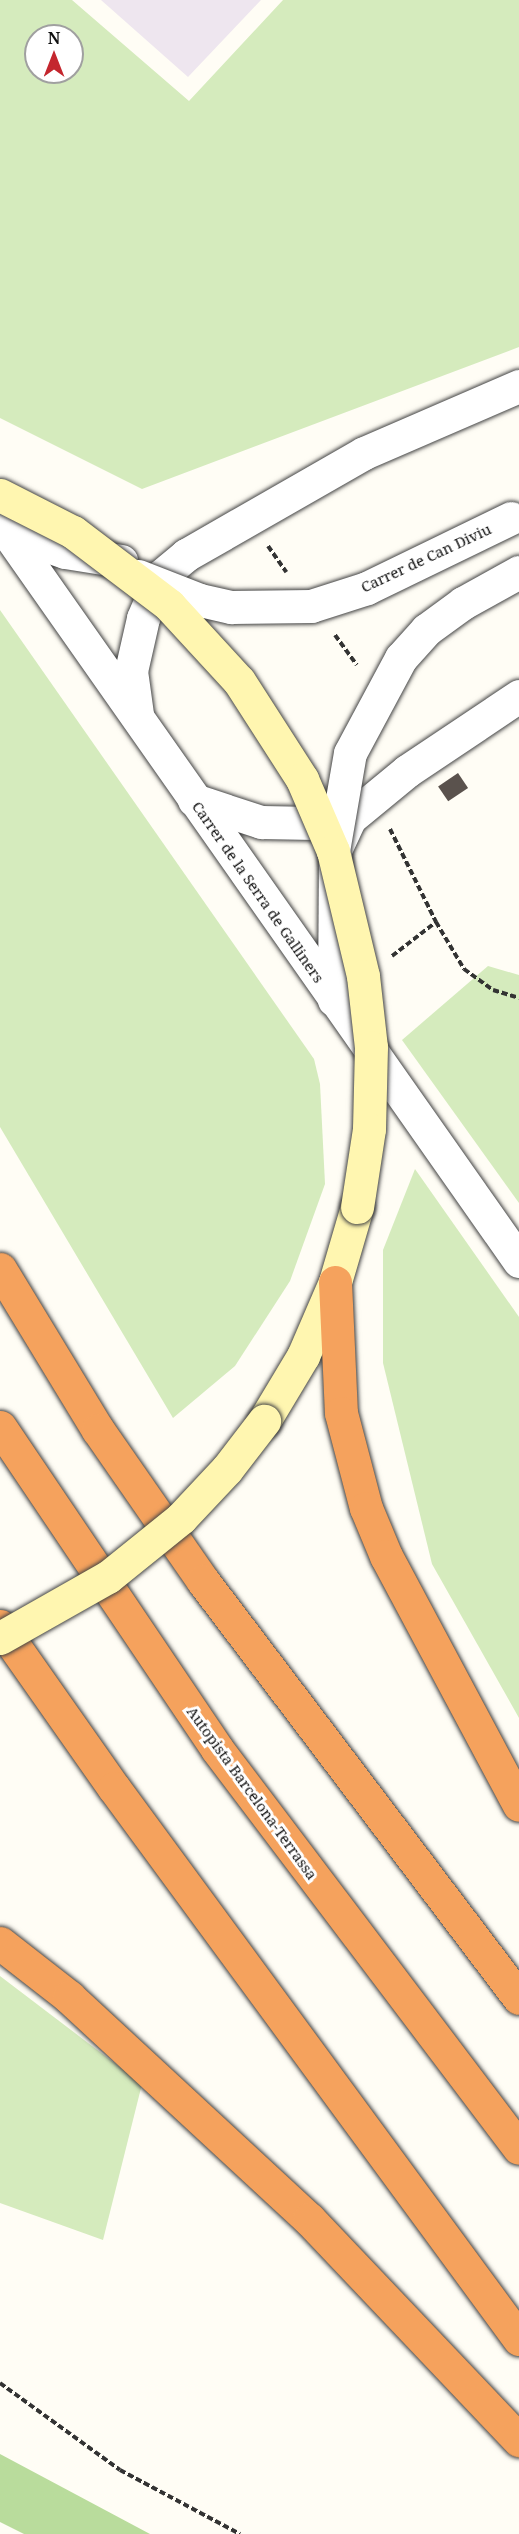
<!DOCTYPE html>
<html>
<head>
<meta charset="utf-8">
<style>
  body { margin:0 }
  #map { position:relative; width:519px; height:2534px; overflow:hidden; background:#fffdf5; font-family:"Noto Serif",serif }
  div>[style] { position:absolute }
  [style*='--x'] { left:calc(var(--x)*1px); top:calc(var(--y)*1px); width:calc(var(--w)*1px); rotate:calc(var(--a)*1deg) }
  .industrial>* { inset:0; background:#eee6ef }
  .green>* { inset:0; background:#d5ebbd }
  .forest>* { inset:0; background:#b9dc9c }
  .building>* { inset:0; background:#5a524d; transform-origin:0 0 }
  .path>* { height:4px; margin-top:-2px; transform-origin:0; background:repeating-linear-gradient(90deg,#333 0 6px,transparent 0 9px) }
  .roads { filter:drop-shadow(0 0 2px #444) drop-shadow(0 0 2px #444) }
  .street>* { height:33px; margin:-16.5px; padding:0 16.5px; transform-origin:16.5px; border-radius:16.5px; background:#fff }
  .secondary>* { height:33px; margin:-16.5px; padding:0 16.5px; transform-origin:16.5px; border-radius:16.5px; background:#fff6b0 }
  .highway>* { height:33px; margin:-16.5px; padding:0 16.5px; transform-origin:16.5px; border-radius:16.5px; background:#f5a25d }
  .bridges { filter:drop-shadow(0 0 2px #444) drop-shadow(0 0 2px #444) }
  .street-bridge>* { height:33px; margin:-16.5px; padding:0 16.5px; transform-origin:16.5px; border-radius:16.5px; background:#fff }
  .secondary-bridge>* { height:33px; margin:-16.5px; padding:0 16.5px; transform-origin:16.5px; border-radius:16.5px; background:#fff6b0 }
  span { translate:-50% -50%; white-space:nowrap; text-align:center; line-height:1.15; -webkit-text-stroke:6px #fff; paint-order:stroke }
  .street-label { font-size:15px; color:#111 }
  .north { position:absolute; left:24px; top:24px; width:60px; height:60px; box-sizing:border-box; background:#fff; border:2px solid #a0a0a0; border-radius:50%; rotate:0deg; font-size:16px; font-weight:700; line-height:24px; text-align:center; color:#111 }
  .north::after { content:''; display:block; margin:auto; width:21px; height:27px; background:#c4262e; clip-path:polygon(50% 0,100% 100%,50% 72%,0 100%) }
</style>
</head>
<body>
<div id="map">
  <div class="industrial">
    <i style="clip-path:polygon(101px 0,261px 0,188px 77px)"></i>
  </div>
  <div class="green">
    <i style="clip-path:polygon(evenodd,0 0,72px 0,189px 101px,283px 0,519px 0,519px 347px,142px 489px,0 418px,0 0,36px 36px,72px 36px,72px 72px,36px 72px,36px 36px)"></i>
    <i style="clip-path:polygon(0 610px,314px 1059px,320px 1084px,325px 1184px,290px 1281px,235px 1366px,173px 1418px,0 1127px)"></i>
    <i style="clip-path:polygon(488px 966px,519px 975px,519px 1203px,402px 1040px)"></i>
    <i style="clip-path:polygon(415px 1169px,519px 1317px,519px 1718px,432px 1564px,383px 1363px,383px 1250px)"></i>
    <i style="clip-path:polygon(0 1976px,142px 2084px,103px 2240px,0 2203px)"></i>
  </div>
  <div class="forest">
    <i style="clip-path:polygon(0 2454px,150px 2534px,24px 2534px,0 2522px)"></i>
  </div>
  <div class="building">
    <i style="left:458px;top:773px;width:18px;height:24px;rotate:56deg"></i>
  </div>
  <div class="path">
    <i style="--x:268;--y:546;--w:32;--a:55"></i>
    <i style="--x:335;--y:635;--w:37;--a:54"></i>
    <i style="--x:390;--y:829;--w:104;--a:63.7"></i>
    <i style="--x:392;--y:956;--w:56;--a:-37.7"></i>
    <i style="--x:436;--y:922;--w:55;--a:59.2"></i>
    <i style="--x:464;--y:969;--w:36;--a:36"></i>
    <i style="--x:493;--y:990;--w:27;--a:17"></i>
    <i style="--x:0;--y:2383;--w:148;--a:35.9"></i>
    <i style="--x:120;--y:2470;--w:136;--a:28.1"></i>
  </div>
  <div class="roads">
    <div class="street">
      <i style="--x:0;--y:522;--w:903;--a:54.92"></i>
      <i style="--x:7;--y:532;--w:61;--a:19"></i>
      <i style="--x:65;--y:552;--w:57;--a:9.1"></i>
      <i style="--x:137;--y:714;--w:43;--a:-97.9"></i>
      <i style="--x:131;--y:671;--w:54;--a:-77.2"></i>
      <i style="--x:143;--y:618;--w:46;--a:-66.8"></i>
      <i style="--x:161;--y:576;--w:33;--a:-40"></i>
      <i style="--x:186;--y:555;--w:205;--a:-29.8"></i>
      <i style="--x:364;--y:453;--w:169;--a:-23.4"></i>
      <i style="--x:194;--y:800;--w:71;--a:18.2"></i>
      <i style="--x:261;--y:822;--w:54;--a:1.1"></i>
      <i style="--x:315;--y:823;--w:33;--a:-9"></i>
      <i style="--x:334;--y:1000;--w:150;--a:-89.6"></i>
      <i style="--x:335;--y:850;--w:35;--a:-65"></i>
      <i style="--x:350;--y:818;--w:74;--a:-39.5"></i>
      <i style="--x:407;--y:771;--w:135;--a:-33.8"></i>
    </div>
    <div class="secondary">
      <i style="--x:264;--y:1421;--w:76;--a:-59"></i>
      <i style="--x:303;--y:1356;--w:81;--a:-66.6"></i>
      <i style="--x:335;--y:1282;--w:78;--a:-73.7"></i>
    </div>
    <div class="highway">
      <i style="--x:0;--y:1269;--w:188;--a:58.7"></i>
      <i style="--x:98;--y:1430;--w:184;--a:55.2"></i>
      <i style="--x:203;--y:1581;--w:523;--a:52.85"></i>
      <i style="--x:335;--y:1282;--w:131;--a:87.4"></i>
      <i style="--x:341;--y:1413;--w:98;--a:75.3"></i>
      <i style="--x:366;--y:1508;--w:52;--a:67.4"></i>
      <i style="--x:386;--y:1556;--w:282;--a:61.9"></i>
      <i style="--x:0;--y:1427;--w:388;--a:56"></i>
      <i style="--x:217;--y:1749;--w:500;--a:52.88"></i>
      <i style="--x:0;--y:1626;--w:198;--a:54.9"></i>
      <i style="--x:114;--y:1788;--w:684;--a:53.68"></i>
      <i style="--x:0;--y:1943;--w:88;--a:38"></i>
      <i style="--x:69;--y:1997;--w:327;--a:42.8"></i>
      <i style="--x:309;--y:2219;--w:305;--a:46.5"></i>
    </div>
  </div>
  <div class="bridges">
    <div class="street-bridge">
      <i style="--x:138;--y:576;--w:66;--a:21.2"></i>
      <i style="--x:200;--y:600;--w:32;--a:13"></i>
      <i style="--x:231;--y:607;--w:80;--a:-0.7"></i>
      <i style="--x:311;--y:606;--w:59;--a:-17.8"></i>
      <i style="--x:367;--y:588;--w:160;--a:-25.9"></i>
      <i style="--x:333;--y:851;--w:99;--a:-80.2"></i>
      <i style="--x:350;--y:753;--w:108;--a:-61.8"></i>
      <i style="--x:401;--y:658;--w:38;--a:-48"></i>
      <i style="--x:426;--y:630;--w:46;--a:-36.1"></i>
      <i style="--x:463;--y:603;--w:64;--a:-29"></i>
    </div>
    <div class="secondary-bridge">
      <i style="--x:0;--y:495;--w:82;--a:26.9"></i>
      <i style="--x:73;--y:532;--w:121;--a:37.2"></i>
      <i style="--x:169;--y:605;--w:103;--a:47.4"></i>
      <i style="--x:239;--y:681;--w:117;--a:57.3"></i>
      <i style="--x:302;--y:779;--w:78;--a:66.7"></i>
      <i style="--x:333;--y:851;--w:129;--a:76.5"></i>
      <i style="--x:363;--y:976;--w:71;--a:83.6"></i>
      <i style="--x:371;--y:1047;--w:82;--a:91.4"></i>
      <i style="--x:369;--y:1129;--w:79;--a:98.7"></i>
      <i style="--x:0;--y:1638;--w:124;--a:-29.5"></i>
      <i style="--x:108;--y:1577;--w:94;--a:-38.9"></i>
      <i style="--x:181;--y:1518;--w:67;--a:-46.8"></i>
      <i style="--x:227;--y:1469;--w:61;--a:-52.4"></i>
    </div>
  </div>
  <div class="street-label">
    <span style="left:426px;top:558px;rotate:-25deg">Carrer de Can Diviu</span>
    <span style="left:258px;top:892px;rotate:55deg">Carrer de la Serra de Galliners</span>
    <span style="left:252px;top:1793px;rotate:54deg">Autopista Barcelona-Terrassa</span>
  </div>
  <div class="north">N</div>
</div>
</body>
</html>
